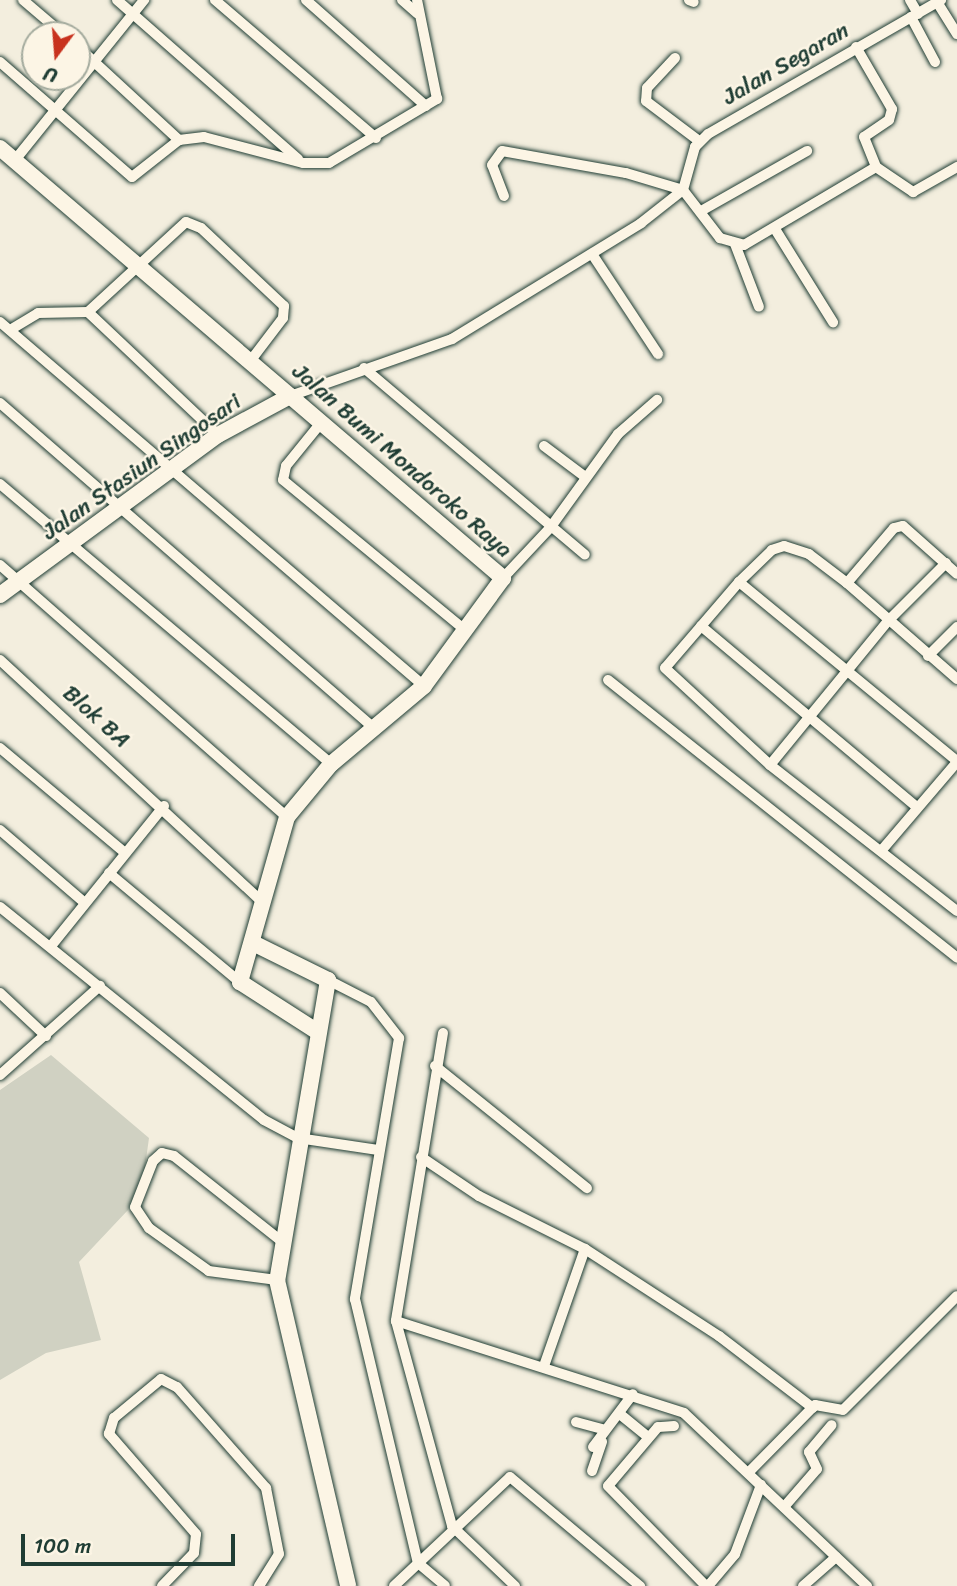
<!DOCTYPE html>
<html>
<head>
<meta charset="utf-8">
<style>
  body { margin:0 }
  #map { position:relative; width:957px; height:1586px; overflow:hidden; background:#f3eede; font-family:Sriracha,sans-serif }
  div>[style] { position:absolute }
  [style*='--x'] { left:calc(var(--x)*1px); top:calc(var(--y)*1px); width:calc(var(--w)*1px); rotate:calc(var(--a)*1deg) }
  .green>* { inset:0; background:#d0d1c2 }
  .roads { filter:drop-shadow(0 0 2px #1f3d34) drop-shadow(0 0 2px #1f3d34) }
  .street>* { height:10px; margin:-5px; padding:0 5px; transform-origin:5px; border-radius:5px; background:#fcf5e5 }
  .secondary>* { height:16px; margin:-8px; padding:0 8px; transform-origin:8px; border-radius:8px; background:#fcf5e5 }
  span { translate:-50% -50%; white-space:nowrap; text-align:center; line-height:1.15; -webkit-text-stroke:5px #fcf5e5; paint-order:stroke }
  .street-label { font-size:23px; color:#1f3d34 }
  .north { position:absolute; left:21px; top:21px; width:70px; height:70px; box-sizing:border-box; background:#fcf5e5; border:2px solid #a4ab9e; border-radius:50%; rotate:196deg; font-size:19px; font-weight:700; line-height:28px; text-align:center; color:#1f3d34 }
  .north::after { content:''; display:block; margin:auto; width:24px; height:32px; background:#c8321e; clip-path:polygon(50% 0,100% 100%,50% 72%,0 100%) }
  .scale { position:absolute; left:21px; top:1534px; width:214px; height:32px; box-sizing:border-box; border:4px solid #1f3d34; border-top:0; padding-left:9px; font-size:21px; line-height:24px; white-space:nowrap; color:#1f3d34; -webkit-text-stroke:5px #fcf5e5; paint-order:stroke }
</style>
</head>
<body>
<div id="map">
  <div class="green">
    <i style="clip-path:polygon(51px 1055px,149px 1138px,144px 1174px,128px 1210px,79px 1262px,101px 1340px,46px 1353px,0 1380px,0 1090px)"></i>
  </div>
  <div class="roads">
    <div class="street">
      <i style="--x:23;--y:0;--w:54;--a:40.5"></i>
      <i style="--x:117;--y:0;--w:241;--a:41.3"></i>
      <i style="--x:215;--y:0;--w:212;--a:40.6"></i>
      <i style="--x:306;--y:0;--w:160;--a:41.5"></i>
      <i style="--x:402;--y:0;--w:20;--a:41"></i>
      <i style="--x:689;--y:0;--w:5;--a:22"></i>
      <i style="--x:910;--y:0;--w:16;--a:60"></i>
      <i style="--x:937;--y:2;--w:38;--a:58"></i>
      <i style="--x:911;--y:17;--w:51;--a:61.9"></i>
      <i style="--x:77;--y:46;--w:139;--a:42.7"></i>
      <i style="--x:856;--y:47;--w:72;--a:59.9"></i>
      <i style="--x:892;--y:109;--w:11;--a:105"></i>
      <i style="--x:889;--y:120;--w:30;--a:146"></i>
      <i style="--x:864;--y:137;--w:32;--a:68"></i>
      <i style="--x:876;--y:167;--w:45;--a:34"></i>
      <i style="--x:913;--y:192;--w:51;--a:-29.6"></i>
      <i style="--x:675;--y:58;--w:41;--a:133"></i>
      <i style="--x:647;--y:88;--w:13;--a:94"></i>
      <i style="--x:646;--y:101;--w:66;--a:37"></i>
      <i style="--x:0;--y:62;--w:175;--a:41.1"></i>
      <i style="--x:132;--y:177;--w:60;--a:-38.2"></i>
      <i style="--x:179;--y:140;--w:25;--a:-7"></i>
      <i style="--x:204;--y:137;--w:102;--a:14.7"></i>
      <i style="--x:303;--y:163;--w:26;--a:0"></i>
      <i style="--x:329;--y:163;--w:126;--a:-30.7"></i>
      <i style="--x:437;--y:99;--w:101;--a:-101.4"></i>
      <i style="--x:15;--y:160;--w:206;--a:-51.1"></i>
      <i style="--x:683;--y:190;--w:45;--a:-74.4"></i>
      <i style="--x:695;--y:147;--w:18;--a:-45"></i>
      <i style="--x:708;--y:134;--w:269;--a:-29.9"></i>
      <i style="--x:504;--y:196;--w:33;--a:-111"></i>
      <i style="--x:492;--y:165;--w:17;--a:-54"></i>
      <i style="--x:502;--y:151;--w:126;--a:10.1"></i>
      <i style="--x:626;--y:173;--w:59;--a:16.6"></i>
      <i style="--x:683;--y:190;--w:61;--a:52.4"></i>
      <i style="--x:720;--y:238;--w:25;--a:16"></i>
      <i style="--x:744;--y:245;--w:153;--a:-30.6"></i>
      <i style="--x:701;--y:211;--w:122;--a:-29.5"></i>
      <i style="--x:775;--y:229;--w:110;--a:58.1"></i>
      <i style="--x:735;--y:244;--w:67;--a:69.1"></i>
      <i style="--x:592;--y:254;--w:120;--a:56.6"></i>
      <i style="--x:88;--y:312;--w:179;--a:43.4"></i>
      <i style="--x:0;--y:322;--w:559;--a:40.65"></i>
      <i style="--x:10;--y:330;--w:33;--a:-31"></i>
      <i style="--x:38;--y:313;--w:50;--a:-1.1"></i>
      <i style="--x:88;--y:312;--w:133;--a:-42.6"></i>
      <i style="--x:186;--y:222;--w:16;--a:22"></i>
      <i style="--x:201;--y:228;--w:114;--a:43.2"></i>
      <i style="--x:284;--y:306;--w:12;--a:95"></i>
      <i style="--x:283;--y:318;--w:53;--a:127.3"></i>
      <i style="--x:364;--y:368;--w:289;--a:40.2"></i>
      <i style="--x:290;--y:396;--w:172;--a:-19.4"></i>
      <i style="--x:452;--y:339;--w:222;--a:-31.5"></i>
      <i style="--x:641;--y:223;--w:53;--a:-38.2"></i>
      <i style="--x:0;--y:403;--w:498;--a:41"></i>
      <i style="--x:320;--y:424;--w:54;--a:129"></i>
      <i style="--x:286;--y:466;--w:14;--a:102"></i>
      <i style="--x:283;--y:480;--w:237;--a:39.5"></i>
      <i style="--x:544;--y:446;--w:50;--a:36.9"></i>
      <i style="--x:0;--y:484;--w:434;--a:40.2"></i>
      <i style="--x:0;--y:565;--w:382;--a:41.3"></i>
      <i style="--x:503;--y:578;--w:69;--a:-46.8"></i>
      <i style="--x:550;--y:528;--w:116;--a:-54.1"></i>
      <i style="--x:618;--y:434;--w:52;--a:-41.1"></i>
      <i style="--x:739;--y:582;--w:282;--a:39.4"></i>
      <i style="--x:847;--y:583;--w:72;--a:-49.5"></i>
      <i style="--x:894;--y:528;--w:9;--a:-13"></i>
      <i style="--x:903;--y:526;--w:72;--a:41.6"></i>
      <i style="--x:701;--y:626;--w:282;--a:40"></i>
      <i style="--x:928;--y:656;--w:41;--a:-45"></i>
      <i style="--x:0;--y:660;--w:355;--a:42.7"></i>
      <i style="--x:957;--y:679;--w:146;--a:-138.9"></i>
      <i style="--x:847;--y:583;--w:48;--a:-142.7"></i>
      <i style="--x:809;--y:554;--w:26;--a:-162"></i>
      <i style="--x:784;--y:546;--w:13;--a:162"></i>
      <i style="--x:772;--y:550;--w:46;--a:135.9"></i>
      <i style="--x:739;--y:582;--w:113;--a:130.7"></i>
      <i style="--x:665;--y:668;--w:143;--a:42.7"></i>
      <i style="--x:770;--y:765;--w:237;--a:38"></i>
      <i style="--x:608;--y:680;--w:446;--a:38.5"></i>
      <i style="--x:0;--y:748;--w:163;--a:40"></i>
      <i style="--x:770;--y:765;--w:186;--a:-50.7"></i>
      <i style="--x:888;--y:621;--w:82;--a:-45"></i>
      <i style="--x:0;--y:830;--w:112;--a:40.7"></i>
      <i style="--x:881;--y:851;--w:117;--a:-49.5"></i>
      <i style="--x:109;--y:873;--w:170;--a:39.8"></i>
      <i style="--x:0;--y:907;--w:339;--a:38.9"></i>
      <i style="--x:264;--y:1120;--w:38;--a:28"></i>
      <i style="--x:298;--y:1138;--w:81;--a:8.5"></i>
      <i style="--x:51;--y:946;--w:180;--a:-51.1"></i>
      <i style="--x:328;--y:980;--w:48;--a:27.1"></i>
      <i style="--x:371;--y:1002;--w:46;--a:52.1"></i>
      <i style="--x:399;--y:1038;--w:265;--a:99.6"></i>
      <i style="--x:355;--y:1299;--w:271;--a:76.6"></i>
      <i style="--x:418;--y:1563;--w:35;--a:40"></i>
      <i style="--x:0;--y:993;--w:63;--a:43.1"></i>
      <i style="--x:443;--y:1033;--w:292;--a:99.3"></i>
      <i style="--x:396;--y:1321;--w:213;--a:74.7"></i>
      <i style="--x:452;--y:1526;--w:87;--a:43.6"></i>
      <i style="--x:435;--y:1066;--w:195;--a:38.8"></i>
      <i style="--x:0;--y:1075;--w:134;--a:-41.7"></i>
      <i style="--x:421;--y:1157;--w:70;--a:33.9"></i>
      <i style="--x:479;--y:1196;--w:119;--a:26.6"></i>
      <i style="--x:585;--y:1249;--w:160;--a:33"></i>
      <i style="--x:719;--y:1336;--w:118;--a:37.5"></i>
      <i style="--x:277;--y:1280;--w:69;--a:-172.5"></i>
      <i style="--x:209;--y:1271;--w:74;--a:-144.4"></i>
      <i style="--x:149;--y:1228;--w:25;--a:-124"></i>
      <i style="--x:135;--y:1207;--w:49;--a:-68.6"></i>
      <i style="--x:153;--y:1161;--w:12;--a:-42"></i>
      <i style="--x:162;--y:1153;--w:12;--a:14"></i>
      <i style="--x:174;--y:1156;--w:135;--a:38.4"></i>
      <i style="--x:396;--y:1321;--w:302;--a:17.7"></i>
      <i style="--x:684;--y:1413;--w:252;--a:43.4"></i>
      <i style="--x:544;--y:1366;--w:124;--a:-70.7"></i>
      <i style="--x:621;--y:1415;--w:35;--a:39"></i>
      <i style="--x:576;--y:1422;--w:27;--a:15"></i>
      <i style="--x:674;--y:1426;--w:16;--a:176"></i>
      <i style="--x:658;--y:1427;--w:77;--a:130.3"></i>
      <i style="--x:608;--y:1486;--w:140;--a:45.6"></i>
      <i style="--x:593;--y:1447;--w:66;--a:-53"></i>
      <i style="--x:592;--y:1471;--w:31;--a:-71"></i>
      <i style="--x:749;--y:1472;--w:94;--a:-45.4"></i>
      <i style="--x:815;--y:1405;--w:28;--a:10"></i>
      <i style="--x:843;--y:1410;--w:161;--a:-45"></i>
      <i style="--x:784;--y:1507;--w:50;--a:-49"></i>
      <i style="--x:817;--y:1469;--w:19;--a:-115"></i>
      <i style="--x:809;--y:1452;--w:35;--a:-50"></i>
      <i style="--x:162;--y:1586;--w:46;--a:-45.9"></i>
      <i style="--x:194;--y:1553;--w:19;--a:-84"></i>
      <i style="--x:196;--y:1534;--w:133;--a:-131"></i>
      <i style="--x:109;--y:1434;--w:17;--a:-73"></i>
      <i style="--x:114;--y:1418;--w:61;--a:-39.7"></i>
      <i style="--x:161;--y:1379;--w:18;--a:27"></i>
      <i style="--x:177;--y:1387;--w:135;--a:48.6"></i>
      <i style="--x:266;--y:1488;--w:67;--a:78.9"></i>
      <i style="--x:279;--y:1554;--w:38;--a:122"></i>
      <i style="--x:394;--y:1586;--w:159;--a:-43.2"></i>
      <i style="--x:510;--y:1477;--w:170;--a:40"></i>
      <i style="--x:708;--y:1586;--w:42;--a:-49.8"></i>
      <i style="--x:735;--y:1554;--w:74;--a:-69.4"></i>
      <i style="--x:803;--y:1586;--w:44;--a:-41.3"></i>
    </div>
    <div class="secondary">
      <i style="--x:0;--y:148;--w:662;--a:40.53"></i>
      <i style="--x:503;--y:578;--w:134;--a:126.2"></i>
      <i style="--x:424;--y:686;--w:121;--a:140"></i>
      <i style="--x:331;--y:764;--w:69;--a:129.7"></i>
      <i style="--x:287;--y:817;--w:172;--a:105.9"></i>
      <i style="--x:240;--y:982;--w:93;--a:32.7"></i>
      <i style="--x:0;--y:595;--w:270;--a:-36.3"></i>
      <i style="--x:218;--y:435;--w:82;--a:-28.4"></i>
      <i style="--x:253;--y:943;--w:84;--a:26.3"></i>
      <i style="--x:328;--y:980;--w:304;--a:99.6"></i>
      <i style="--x:277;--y:1280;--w:314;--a:76.9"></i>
    </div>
  </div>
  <div class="street-label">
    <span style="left:786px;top:64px;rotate:-30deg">Jalan Segaran</span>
    <span style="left:402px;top:461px;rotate:41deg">Jalan Bumi Mondoroko Raya</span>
    <span style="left:142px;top:467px;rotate:-35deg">Jalan Stasiun Singosari</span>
    <span style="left:96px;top:717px;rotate:42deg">Blok BA</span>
  </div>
  <div class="north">U</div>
  <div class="scale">100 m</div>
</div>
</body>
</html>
